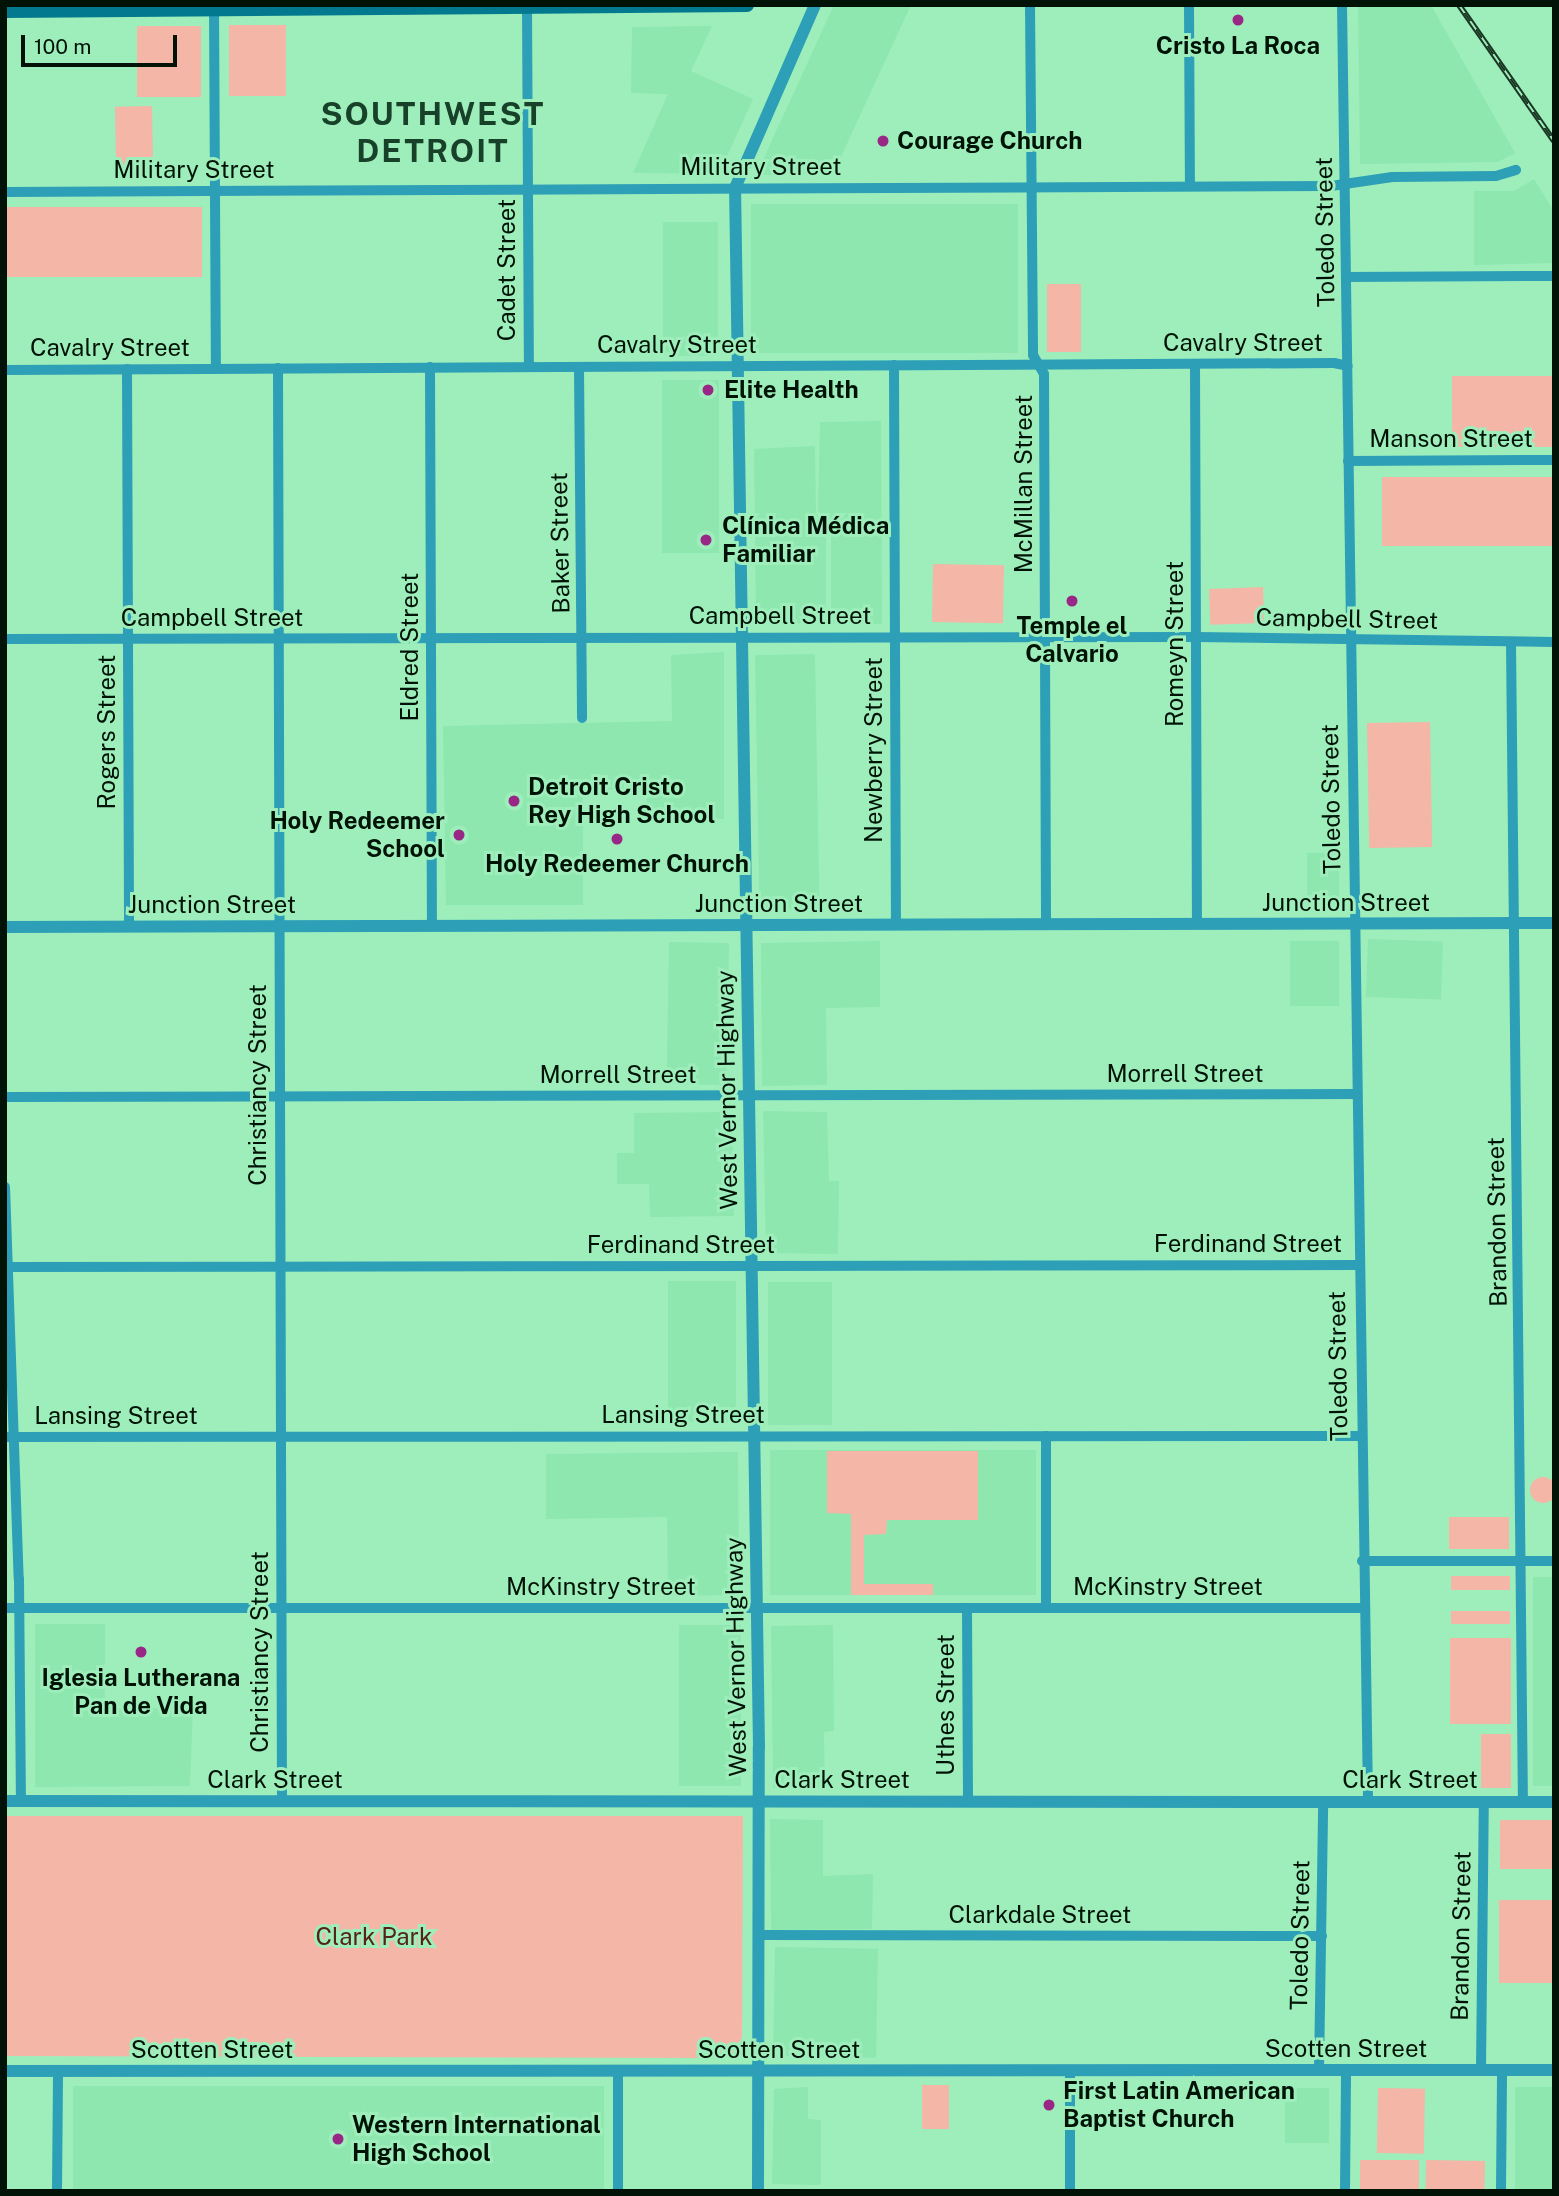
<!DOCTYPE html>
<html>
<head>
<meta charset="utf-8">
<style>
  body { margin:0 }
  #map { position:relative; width:1559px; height:2196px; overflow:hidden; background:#9eeebb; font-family:"Public Sans",sans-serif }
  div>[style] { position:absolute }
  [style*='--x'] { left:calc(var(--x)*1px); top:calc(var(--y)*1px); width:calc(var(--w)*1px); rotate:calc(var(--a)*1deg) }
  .built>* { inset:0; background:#8ee7af; transform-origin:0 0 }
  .green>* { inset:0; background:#f4b6a6; transform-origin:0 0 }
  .round { border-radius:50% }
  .minor>* { height:10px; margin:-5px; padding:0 5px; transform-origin:5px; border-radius:5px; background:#2d9fb7 }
  .tertiary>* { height:12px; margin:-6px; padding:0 6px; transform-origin:6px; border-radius:6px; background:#2d9fb7 }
  .secondary>* { height:14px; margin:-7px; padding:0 7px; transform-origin:7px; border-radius:7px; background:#02798e }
  .rail>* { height:6px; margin-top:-3px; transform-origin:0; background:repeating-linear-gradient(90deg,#9eeebb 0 10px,#1a3723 0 20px); box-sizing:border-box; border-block:2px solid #1a3723 }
  .dots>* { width:19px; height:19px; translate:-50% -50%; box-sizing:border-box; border:4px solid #9eeebb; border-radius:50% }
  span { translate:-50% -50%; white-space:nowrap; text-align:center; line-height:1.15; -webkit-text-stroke:6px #9eeebb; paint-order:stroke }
  .poi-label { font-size:24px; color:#001306; font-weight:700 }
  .left { translate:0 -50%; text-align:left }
  .right { translate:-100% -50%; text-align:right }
  .street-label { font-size:24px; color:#001306 }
  .park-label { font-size:24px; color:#562316 }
  .district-label { font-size:32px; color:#174129; font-weight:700; letter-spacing:2px }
  .frame { position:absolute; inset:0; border:7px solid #001306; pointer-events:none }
  .scale { position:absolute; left:21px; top:35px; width:156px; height:32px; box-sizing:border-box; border:4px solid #001306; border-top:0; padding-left:9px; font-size:21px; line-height:24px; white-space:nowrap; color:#001306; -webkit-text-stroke:5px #9eeebb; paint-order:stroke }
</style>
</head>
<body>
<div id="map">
  <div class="built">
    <i style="clip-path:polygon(911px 5px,833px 174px,756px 175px,833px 7px)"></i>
    <i style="clip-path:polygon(1358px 5px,1431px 5px,1515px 153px,1498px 162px,1360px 164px)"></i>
    <i style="clip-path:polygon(712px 26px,691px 71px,753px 99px,719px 174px,633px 173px,668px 94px,631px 93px,632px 27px)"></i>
    <i style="clip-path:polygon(1534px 179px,1554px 211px,1554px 263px,1474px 265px,1474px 191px,1514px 191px)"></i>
    <i style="left:1018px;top:204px;width:149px;height:267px;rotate:90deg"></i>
    <i style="left:663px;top:222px;width:55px;height:134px"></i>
    <i style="left:662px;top:380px;width:57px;height:173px"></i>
    <i style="clip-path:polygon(881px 421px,882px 624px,831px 623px,831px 534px,818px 510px,820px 422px)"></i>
    <i style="clip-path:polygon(815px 446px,816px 513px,826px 531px,826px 623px,756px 624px,754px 449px)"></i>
    <i style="clip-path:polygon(724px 652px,724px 819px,648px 819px,646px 790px,583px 790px,583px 905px,446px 905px,443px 726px,672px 721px,671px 655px)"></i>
    <i style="left:815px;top:654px;width:255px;height:60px;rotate:89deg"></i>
    <i style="left:1307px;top:853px;width:32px;height:59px"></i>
    <i style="left:1368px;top:939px;width:75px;height:58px;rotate:2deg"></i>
    <i style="clip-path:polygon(880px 941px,880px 1007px,826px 1008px,827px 1085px,762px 1086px,761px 943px)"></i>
    <i style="left:1339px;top:941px;width:65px;height:49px;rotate:90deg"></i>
    <i style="left:669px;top:942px;width:60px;height:142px;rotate:1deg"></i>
    <i style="clip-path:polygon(763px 1111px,827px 1112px,829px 1181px,839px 1181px,838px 1254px,766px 1253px)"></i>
    <i style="clip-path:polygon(732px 1112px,734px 1216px,650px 1217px,649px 1184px,617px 1184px,617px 1153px,634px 1153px,634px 1113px)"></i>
    <i style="left:736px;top:1281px;width:141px;height:68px;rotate:90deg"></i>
    <i style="left:768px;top:1282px;width:64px;height:143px"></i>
    <i style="left:770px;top:1450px;width:266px;height:145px"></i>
    <i style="clip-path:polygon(738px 1452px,739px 1595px,668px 1596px,667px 1517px,546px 1519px,546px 1454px)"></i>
    <i style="left:1533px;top:1577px;width:21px;height:209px"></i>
    <i style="clip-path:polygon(35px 1624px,105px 1624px,105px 1708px,193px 1708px,190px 1786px,35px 1787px)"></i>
    <i style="left:741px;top:1625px;width:161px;height:62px;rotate:90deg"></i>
    <i style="clip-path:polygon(833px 1625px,834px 1731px,824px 1732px,825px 1787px,773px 1788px,771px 1626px)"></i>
    <i style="clip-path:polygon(770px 1819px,823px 1820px,823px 1876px,873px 1874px,872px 1929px,771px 1930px)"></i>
    <i style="left:775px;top:1947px;width:103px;height:109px;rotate:1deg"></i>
    <i style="left:604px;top:2086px;width:105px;height:531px;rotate:90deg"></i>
    <i style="clip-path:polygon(808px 2087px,808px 2119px,821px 2120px,821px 2185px,772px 2184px,774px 2089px)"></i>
    <i style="left:1515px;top:2087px;width:39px;height:104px"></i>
    <i style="left:1285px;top:2088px;width:44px;height:55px"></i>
  </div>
  <div class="green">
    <i style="left:229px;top:25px;width:57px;height:71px"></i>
    <i style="left:137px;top:26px;width:64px;height:71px"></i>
    <i style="left:152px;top:106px;width:70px;height:37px;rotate:89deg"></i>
    <i style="left:202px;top:207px;width:70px;height:197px;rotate:90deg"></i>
    <i style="left:1047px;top:284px;width:34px;height:68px"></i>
    <i style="left:1452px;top:376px;width:102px;height:71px"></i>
    <i style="left:1554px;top:477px;width:69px;height:172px;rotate:90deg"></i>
    <i style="left:933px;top:564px;width:71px;height:58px;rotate:1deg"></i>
    <i style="left:1263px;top:587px;width:36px;height:54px;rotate:88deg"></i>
    <i style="left:1430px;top:722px;width:125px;height:63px;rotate:89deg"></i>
    <i style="clip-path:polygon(827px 1451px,978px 1451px,978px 1520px,887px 1520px,886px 1534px,864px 1535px,864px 1584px,933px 1584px,933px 1595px,851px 1595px,851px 1514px,827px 1513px)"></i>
    <i class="round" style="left:1530px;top:1477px;width:26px;height:26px"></i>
    <i style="left:1449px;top:1517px;width:60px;height:32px"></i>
    <i style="left:1451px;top:1576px;width:59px;height:14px"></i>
    <i style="left:1451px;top:1611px;width:59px;height:13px"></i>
    <i style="left:1450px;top:1638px;width:61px;height:86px"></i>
    <i style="left:1481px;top:1734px;width:30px;height:54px"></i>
    <i style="clip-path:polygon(5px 1816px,743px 1816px,742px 2050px,720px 2058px,5px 2056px)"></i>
    <i style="left:1500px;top:1820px;width:54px;height:49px"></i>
    <i style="left:1499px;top:1900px;width:55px;height:83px"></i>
    <i style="left:922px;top:2085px;width:27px;height:44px"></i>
    <i style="left:1378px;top:2088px;width:47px;height:65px;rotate:1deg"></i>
    <i style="left:1360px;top:2160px;width:59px;height:31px"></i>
    <i style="left:1426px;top:2160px;width:59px;height:31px;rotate:1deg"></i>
  </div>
  <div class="minor">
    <i style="--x:214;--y:5;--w:364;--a:89.7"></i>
    <i style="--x:527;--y:5;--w:362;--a:89.7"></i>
    <i style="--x:1030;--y:5;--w:350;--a:89.5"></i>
    <i style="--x:1033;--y:355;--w:22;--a:60"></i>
    <i style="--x:1044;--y:374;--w:550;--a:89.79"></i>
    <i style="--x:1189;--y:5;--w:181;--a:89.7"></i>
    <i style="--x:1342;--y:5;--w:1796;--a:89.17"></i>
    <i style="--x:5;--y:192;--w:1326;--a:-0.26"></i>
    <i style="--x:1331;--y:186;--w:62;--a:-8.4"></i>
    <i style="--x:1392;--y:177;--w:104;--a:-0.6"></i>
    <i style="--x:1496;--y:176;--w:21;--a:-17"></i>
    <i style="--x:1346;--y:277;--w:208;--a:-0.3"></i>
    <i style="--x:1195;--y:364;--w:560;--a:89.8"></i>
    <i style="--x:894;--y:365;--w:560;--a:89.8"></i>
    <i style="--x:430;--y:367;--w:559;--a:89.8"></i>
    <i style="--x:579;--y:367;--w:351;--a:89.5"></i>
    <i style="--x:278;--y:368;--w:1433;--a:89.84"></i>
    <i style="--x:127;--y:369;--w:557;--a:89.79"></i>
    <i style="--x:5;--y:370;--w:1329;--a:-0.3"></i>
    <i style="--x:1334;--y:363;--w:14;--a:12"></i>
    <i style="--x:1348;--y:461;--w:206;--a:-0.3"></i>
    <i style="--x:5;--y:639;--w:1191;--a:-0.1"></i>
    <i style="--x:1196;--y:637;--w:358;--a:0.8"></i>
    <i style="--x:1511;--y:643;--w:1159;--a:89.41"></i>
    <i style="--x:5;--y:1097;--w:1351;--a:-0.13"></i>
    <i style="--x:5;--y:1187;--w:392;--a:88"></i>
    <i style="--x:19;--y:1579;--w:222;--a:89.5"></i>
    <i style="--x:5;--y:1267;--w:1353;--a:-0.08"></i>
    <i style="--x:1046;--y:1436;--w:172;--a:90"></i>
    <i style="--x:5;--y:1437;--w:1355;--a:-0.04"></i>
    <i style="--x:1362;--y:1561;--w:192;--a:0"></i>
    <i style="--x:5;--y:1608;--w:1360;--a:0"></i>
    <i style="--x:967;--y:1608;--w:193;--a:89.7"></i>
    <i style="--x:759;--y:1935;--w:563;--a:0.1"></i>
    <i style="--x:1319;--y:2070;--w:269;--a:-89.1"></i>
    <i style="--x:1481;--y:2070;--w:268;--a:-89.4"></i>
    <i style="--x:618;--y:2071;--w:120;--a:90"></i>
    <i style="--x:57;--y:2191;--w:119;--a:-89.5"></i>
    <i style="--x:1070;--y:2191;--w:121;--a:-90"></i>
    <i style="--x:1345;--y:2191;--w:121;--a:-89.5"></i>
    <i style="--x:1501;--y:2191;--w:121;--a:-89.5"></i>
  </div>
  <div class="tertiary">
    <i style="--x:5;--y:927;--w:1549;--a:-0.15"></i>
    <i style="--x:5;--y:1801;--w:1549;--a:0.04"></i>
    <i style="--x:5;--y:2071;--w:1549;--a:-0.04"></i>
    <i style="--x:758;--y:2191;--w:444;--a:-89.9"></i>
    <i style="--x:759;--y:1747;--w:1559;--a:-90.88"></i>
    <i style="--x:735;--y:188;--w:200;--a:-66.4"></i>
  </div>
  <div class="secondary">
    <i style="--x:5;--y:11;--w:742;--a:-0.46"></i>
  </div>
  <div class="rail">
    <i style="--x:1459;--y:5;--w:166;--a:55.1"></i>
  </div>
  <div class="dots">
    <i style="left:1238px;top:20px;background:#982786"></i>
    <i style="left:883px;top:141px;background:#982786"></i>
    <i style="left:708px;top:390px;background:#982786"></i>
    <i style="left:706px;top:540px;background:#982786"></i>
    <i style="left:1072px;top:601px;background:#982786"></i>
    <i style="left:514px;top:801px;background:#982786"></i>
    <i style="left:459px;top:835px;background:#982786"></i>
    <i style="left:617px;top:839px;background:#982786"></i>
    <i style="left:141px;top:1652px;background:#982786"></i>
    <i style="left:1049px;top:2105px;background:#982786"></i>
    <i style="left:338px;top:2139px;background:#982786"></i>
  </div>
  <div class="poi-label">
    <span style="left:1238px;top:46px">Cristo La Roca</span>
    <span class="left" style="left:897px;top:141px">Courage Church</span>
    <span class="left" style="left:724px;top:390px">Elite Health</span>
    <span class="left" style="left:722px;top:540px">Clínica Médica<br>Familiar</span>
    <span style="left:1072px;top:640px">Temple el<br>Calvario</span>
    <span class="left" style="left:528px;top:801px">Detroit Cristo<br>Rey High School</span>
    <span class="right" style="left:445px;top:835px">Holy Redeemer<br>School</span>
    <span style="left:617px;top:864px">Holy Redeemer Church</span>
    <span style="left:141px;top:1692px">Iglesia Lutherana<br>Pan de Vida</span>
    <span class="left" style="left:1063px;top:2105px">First Latin American<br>Baptist Church</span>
    <span class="left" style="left:352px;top:2139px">Western International<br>High School</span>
  </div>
  <div class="street-label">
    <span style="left:761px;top:167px">Military Street</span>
    <span style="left:194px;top:170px">Military Street</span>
    <span style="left:1325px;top:232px;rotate:-91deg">Toledo Street</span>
    <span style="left:507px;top:270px;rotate:-90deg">Cadet Street</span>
    <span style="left:1243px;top:343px">Cavalry Street</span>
    <span style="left:677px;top:345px">Cavalry Street</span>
    <span style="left:110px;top:348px">Cavalry Street</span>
    <span style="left:1451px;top:439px">Manson Street</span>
    <span style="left:1024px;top:484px;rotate:-90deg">McMillan Street</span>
    <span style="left:560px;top:543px;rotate:-91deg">Baker Street</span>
    <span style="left:780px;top:616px">Campbell Street</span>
    <span style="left:212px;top:618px">Campbell Street</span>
    <span style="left:1347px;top:619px;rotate:1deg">Campbell Street</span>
    <span style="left:1175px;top:644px;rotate:-90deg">Romeyn Street</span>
    <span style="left:410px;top:647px;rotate:-90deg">Eldred Street</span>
    <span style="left:107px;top:732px;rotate:-90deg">Rogers Street</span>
    <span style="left:874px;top:750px;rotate:-90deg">Newberry Street</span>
    <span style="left:1331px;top:799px;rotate:-91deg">Toledo Street</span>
    <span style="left:1346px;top:903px">Junction Street</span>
    <span style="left:779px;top:904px">Junction Street</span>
    <span style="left:212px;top:905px">Junction Street</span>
    <span style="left:1185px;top:1074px">Morrell Street</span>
    <span style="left:618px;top:1075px">Morrell Street</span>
    <span style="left:258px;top:1085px;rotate:-90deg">Christiancy Street</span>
    <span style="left:727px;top:1090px;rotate:-91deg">West Vernor Highway</span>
    <span style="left:1497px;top:1222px;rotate:-91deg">Brandon Street</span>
    <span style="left:1248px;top:1244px">Ferdinand Street</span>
    <span style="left:681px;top:1245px">Ferdinand Street</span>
    <span style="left:1338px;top:1366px;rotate:-91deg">Toledo Street</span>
    <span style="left:683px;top:1415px">Lansing Street</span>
    <span style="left:116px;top:1416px">Lansing Street</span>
    <span style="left:601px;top:1587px">McKinstry Street</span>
    <span style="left:1168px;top:1587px">McKinstry Street</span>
    <span style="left:260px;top:1652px;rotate:-90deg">Christiancy Street</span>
    <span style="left:736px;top:1657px;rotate:-91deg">West Vernor Highway</span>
    <span style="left:946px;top:1705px;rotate:-90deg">Uthes Street</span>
    <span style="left:275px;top:1780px">Clark Street</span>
    <span style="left:842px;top:1780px">Clark Street</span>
    <span style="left:1410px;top:1780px">Clark Street</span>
    <span style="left:1040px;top:1915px">Clarkdale Street</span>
    <span style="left:1300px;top:1935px;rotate:-89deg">Toledo Street</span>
    <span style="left:1461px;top:1936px;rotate:-89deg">Brandon Street</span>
    <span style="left:1346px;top:2049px">Scotten Street</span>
    <span style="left:212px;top:2050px">Scotten Street</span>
    <span style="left:779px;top:2050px">Scotten Street</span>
  </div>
  <div class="park-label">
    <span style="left:374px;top:1937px">Clark Park</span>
  </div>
  <div class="district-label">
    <span style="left:433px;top:133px">SOUTHWEST<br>DETROIT</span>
  </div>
  <div class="frame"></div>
  <div class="scale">100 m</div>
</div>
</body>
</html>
